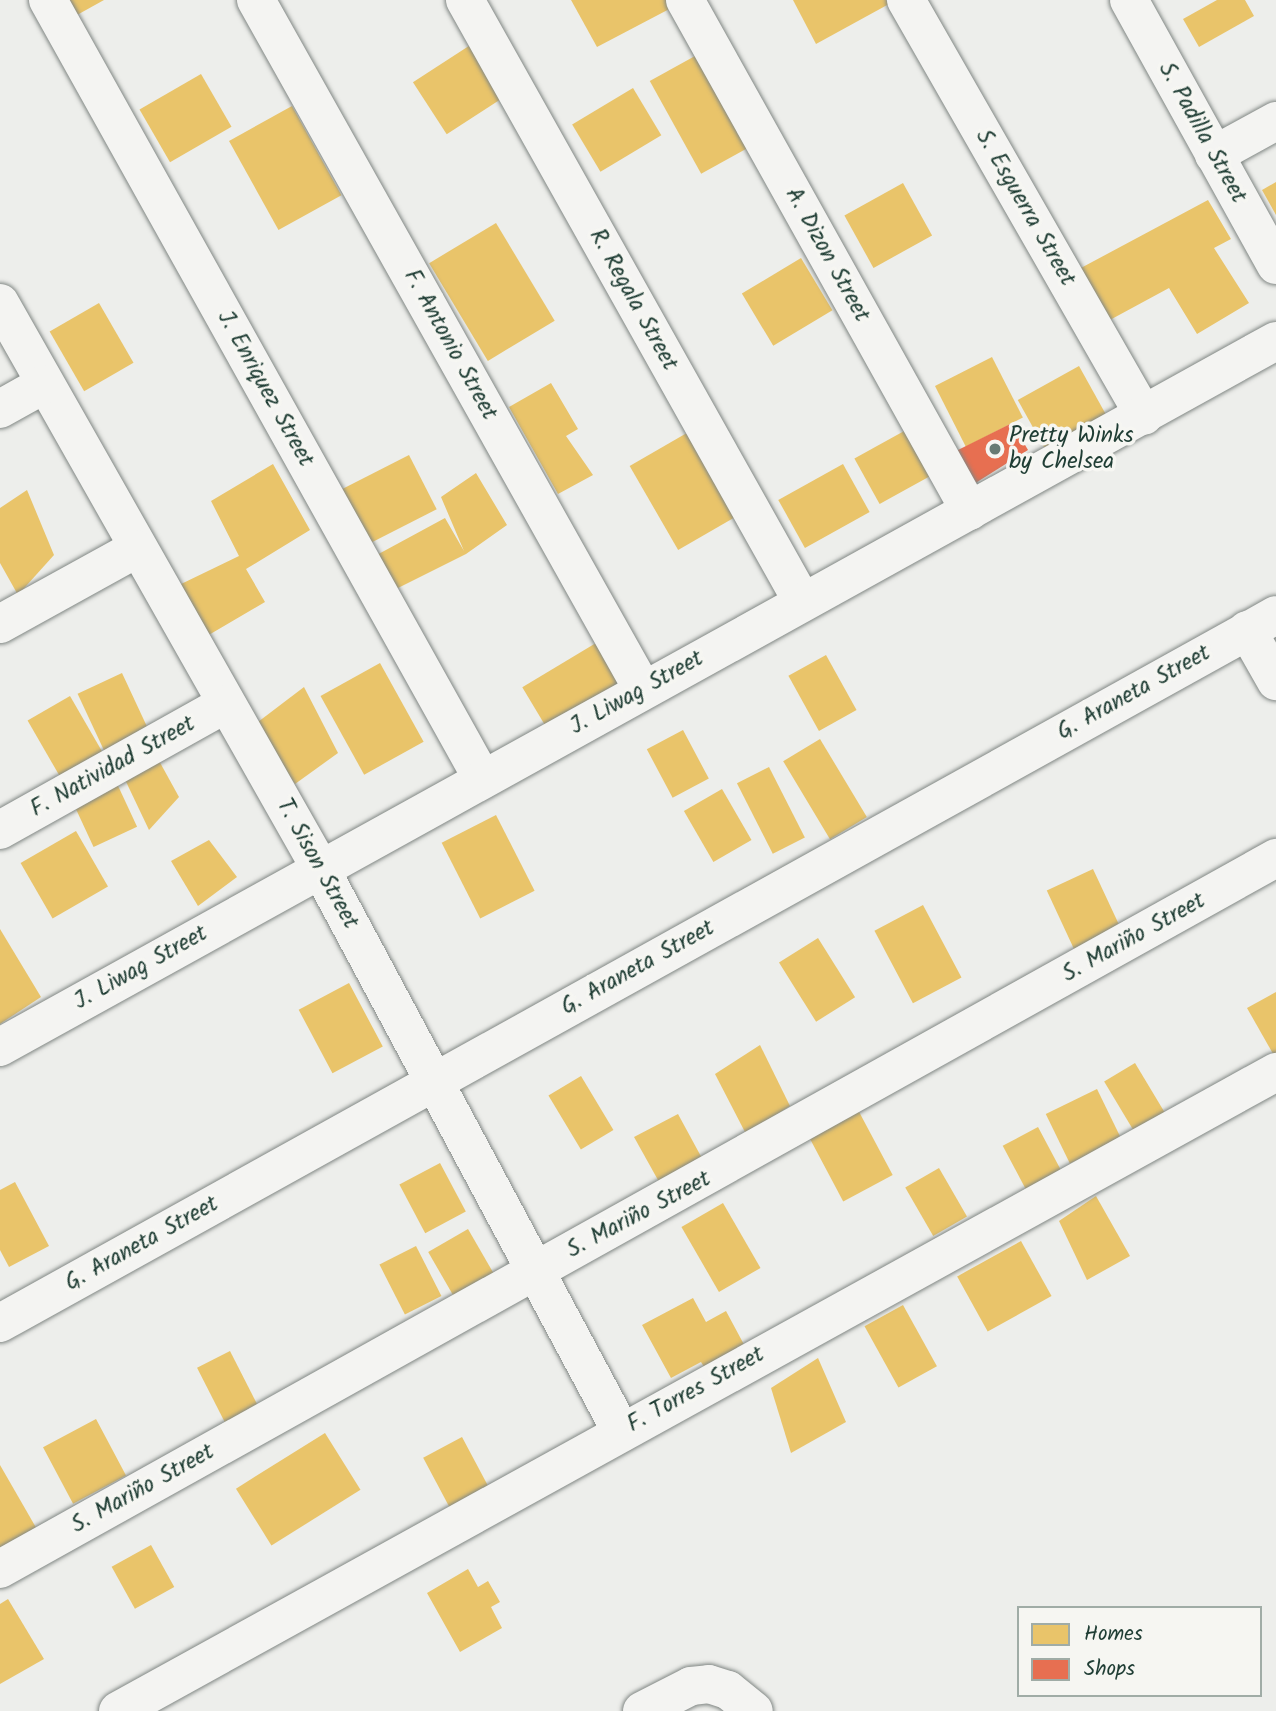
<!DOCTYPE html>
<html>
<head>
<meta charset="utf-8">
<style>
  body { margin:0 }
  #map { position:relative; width:1276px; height:1711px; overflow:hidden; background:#edeeeb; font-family:Kalam,sans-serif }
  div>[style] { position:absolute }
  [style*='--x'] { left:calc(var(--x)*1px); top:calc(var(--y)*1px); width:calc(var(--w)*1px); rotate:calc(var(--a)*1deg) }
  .homes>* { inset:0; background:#e9c46a; transform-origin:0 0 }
  .shops>* { inset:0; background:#e76f51 }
  .roads { filter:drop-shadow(0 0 2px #818784) drop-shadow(0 0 2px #818784) }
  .minor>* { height:38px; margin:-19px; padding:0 19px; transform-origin:19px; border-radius:19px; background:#f4f4f2 }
  .dots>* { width:19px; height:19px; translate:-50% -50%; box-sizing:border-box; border:4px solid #f6f6f2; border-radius:50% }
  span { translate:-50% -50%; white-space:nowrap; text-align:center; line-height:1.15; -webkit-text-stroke:7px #f6f6f2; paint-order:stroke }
  .street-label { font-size:23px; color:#1f3d34 }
  .poi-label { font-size:23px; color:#1f3d34 }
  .left { translate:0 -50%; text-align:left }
  .legend { position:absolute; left:1017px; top:1606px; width:245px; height:91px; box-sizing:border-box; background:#f6f6f2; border:2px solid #a0aca6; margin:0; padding:9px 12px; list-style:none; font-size:21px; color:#1f3d34 }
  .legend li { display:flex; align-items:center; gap:14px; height:35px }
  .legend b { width:35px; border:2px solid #a0aca6 }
</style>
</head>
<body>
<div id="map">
  <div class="homes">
    <i style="clip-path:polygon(69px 0,104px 0,77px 15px)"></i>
    <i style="clip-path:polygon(571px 0,675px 0,677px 5px,597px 47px)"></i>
    <i style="clip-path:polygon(793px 0,886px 0,889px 4px,816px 44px)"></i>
    <i style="clip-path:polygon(1217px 0,1245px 0,1254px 16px,1199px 47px,1183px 19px)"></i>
    <i style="left:475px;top:42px;width:62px;height:74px;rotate:57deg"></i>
    <i style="left:704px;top:51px;width:106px;height:62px;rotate:61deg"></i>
    <i style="left:201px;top:74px;width:61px;height:71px;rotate:60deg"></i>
    <i style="left:633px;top:88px;width:55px;height:71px;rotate:59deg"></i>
    <i style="left:292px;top:106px;width:102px;height:72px;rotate:61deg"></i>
    <i style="clip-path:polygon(1276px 182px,1276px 215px,1262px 190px)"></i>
    <i style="left:903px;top:183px;width:60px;height:67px;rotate:61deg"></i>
    <i style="clip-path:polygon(1208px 200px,1231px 239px,1214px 248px,1249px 303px,1197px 334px,1169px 288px,1108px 321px,1079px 269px)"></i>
    <i style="left:496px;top:223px;width:114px;height:78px;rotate:59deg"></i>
    <i style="left:801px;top:258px;width:61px;height:69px;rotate:59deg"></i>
    <i style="left:99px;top:303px;width:69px;height:57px;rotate:60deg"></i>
    <i style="left:992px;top:357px;width:68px;height:64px;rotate:63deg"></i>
    <i style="left:1079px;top:366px;width:57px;height:70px;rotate:61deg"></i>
    <i style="clip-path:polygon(551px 383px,578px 429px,566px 436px,593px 475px,558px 494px,509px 407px)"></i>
    <i style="left:692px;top:430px;width:97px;height:72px;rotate:60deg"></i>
    <i style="left:906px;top:430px;width:52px;height:59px;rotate:61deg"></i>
    <i style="left:409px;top:455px;width:61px;height:82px;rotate:63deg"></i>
    <i style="clip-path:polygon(273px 464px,310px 530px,246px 569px,265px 602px,207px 636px,179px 585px,239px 556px,211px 501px)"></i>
    <i style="left:843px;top:464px;width:55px;height:74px;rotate:61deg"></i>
    <i style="clip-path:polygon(476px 473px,507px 525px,466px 554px,392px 591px,373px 557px,445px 518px,464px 551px,441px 497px)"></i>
    <i style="clip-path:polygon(27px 490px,54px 555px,18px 595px,0 563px,0 508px)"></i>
    <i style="left:596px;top:643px;width:57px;height:86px;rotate:59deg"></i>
    <i style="left:826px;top:655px;width:63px;height:43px;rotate:61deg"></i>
    <i style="left:380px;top:663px;width:90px;height:68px;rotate:61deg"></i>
    <i style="left:122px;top:673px;width:64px;height:49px;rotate:65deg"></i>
    <i style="clip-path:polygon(304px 687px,338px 753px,295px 784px,254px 725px)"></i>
    <i style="left:70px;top:696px;width:70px;height:49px;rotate:60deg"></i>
    <i style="left:683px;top:730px;width:55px;height:41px;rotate:62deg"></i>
    <i style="left:820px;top:739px;width:91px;height:43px;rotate:59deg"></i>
    <i style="clip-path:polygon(152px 748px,179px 797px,149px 830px,119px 767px)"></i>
    <i style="left:769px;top:767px;width:79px;height:36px;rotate:63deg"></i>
    <i style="left:113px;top:775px;width:57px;height:48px;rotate:65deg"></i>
    <i style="left:722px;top:789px;width:59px;height:44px;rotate:60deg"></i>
    <i style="left:496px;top:815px;width:85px;height:61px;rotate:63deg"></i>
    <i style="left:76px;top:831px;width:64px;height:64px;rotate:60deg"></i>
    <i style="clip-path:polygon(209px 840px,237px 877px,198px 906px,171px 861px)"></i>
    <i style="left:1093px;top:869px;width:71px;height:51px;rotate:65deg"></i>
    <i style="left:923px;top:905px;width:82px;height:55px;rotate:62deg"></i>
    <i style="clip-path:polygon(0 929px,41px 997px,0 1024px)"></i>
    <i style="left:818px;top:938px;width:70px;height:46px;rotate:58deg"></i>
    <i style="left:349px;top:983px;width:72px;height:57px;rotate:62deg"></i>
    <i style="clip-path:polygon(1276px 992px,1276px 1059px,1247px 1008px)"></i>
    <i style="clip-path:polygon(760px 1045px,790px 1106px,746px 1134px,715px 1074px)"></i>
    <i style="left:1135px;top:1063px;width:65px;height:36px;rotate:59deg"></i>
    <i style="left:581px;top:1076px;width:63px;height:38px;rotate:59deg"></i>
    <i style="left:1097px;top:1089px;width:55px;height:57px;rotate:64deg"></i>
    <i style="left:857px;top:1108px;width:76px;height:56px;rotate:62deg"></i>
    <i style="clip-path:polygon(678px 1114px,710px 1173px,663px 1189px,634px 1137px)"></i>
    <i style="left:1038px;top:1127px;width:49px;height:40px;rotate:62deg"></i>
    <i style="left:440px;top:1163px;width:55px;height:46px;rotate:62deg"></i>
    <i style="left:939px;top:1168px;width:56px;height:39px;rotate:60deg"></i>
    <i style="clip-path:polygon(15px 1182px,49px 1246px,9px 1267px,0 1250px,0 1190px)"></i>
    <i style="clip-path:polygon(1096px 1196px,1130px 1256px,1087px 1280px,1059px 1221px)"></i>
    <i style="left:723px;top:1203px;width:75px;height:48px;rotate:60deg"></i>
    <i style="left:468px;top:1229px;width:67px;height:46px;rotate:60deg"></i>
    <i style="left:1021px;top:1241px;width:63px;height:73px;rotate:61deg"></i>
    <i style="left:416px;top:1246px;width:56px;height:41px;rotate:63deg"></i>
    <i style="clip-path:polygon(693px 1298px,706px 1322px,726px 1311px,748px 1352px,708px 1373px,701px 1362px,671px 1378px,642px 1325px)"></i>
    <i style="left:903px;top:1305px;width:70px;height:44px;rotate:61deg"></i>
    <i style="left:230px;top:1351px;width:66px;height:37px;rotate:63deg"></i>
    <i style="clip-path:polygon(818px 1358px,846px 1422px,791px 1453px,771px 1388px)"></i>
    <i style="left:96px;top:1419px;width:64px;height:60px;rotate:62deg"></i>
    <i style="left:325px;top:1433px;width:67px;height:105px;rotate:58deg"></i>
    <i style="left:462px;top:1437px;width:61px;height:44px;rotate:62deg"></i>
    <i style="clip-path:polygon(0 1465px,38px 1531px,0 1553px)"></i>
    <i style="left:151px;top:1545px;width:48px;height:45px;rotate:61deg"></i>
    <i style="clip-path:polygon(468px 1569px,478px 1587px,488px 1581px,500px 1602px,491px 1607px,502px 1628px,460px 1652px,427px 1593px)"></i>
    <i style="clip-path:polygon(8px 1599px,44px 1659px,0 1684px,0 1604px)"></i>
  </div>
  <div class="shops">
    <i style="clip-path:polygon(1012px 423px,1028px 450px,974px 484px,956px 451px)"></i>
  </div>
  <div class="roads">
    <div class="minor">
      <i style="--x:48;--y:0;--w:891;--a:60.85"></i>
      <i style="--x:256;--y:0;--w:791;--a:60.71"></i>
      <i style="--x:465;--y:0;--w:689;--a:60.72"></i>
      <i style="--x:685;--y:0;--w:585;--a:60.85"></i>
      <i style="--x:906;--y:0;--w:479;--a:60.2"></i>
      <i style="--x:1129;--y:0;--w:303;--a:61"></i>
      <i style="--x:1214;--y:155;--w:71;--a:-28.7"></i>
      <i style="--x:0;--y:303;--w:649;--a:60.47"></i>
      <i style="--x:320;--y:868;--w:638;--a:61.87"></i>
      <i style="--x:0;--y:409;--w:51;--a:-29.1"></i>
      <i style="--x:0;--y:624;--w:155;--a:-28.9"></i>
      <i style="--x:1247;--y:630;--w:59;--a:60.4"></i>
      <i style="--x:0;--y:830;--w:258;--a:-29.2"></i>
      <i style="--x:0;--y:1047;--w:1458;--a:-28.96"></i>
      <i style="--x:0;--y:1323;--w:1459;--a:-29.02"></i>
      <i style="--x:0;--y:1569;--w:1461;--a:-29.13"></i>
      <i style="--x:118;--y:1711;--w:1323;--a:-28.89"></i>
      <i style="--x:642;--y:1711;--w:55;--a:-27"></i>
      <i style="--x:691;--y:1686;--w:18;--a:-6"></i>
      <i style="--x:709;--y:1684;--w:20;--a:18"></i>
      <i style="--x:728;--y:1690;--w:33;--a:39"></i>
    </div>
  </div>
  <div class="dots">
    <i style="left:995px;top:449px;background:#677b74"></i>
  </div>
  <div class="street-label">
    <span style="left:1202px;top:133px;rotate:61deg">S. Padilla Street</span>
    <span style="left:1025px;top:208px;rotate:60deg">S. Esguerra Street</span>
    <span style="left:827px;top:255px;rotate:61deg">A. Dizon Street</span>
    <span style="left:633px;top:300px;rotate:61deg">R. Regala Street</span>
    <span style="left:450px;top:345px;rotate:61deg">F. Antonio Street</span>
    <span style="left:265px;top:389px;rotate:61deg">J. Enriquez Street</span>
    <span style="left:637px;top:693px;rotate:-29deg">J. Liwag Street</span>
    <span style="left:1134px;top:693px;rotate:-29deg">G. Araneta Street</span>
    <span style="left:113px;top:767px;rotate:-29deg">F. Natividad Street</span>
    <span style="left:317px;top:864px;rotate:61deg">T. Sison Street</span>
    <span style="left:1134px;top:938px;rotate:-29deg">S. Mariño Street</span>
    <span style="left:141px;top:968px;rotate:-29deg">J. Liwag Street</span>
    <span style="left:638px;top:968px;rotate:-29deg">G. Araneta Street</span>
    <span style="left:639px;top:1215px;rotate:-28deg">S. Mariño Street</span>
    <span style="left:142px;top:1244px;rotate:-29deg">G. Araneta Street</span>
    <span style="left:696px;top:1390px;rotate:-29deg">F. Torres Street</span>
    <span style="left:143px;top:1489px;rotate:-29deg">S. Mariño Street</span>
  </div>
  <div class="poi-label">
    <span class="left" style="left:1009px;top:449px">Pretty Winks<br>by Chelsea</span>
  </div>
  <ul class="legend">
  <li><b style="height:19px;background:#e9c46a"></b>Homes</li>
  <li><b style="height:19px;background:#e76f51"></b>Shops</li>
  </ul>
</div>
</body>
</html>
